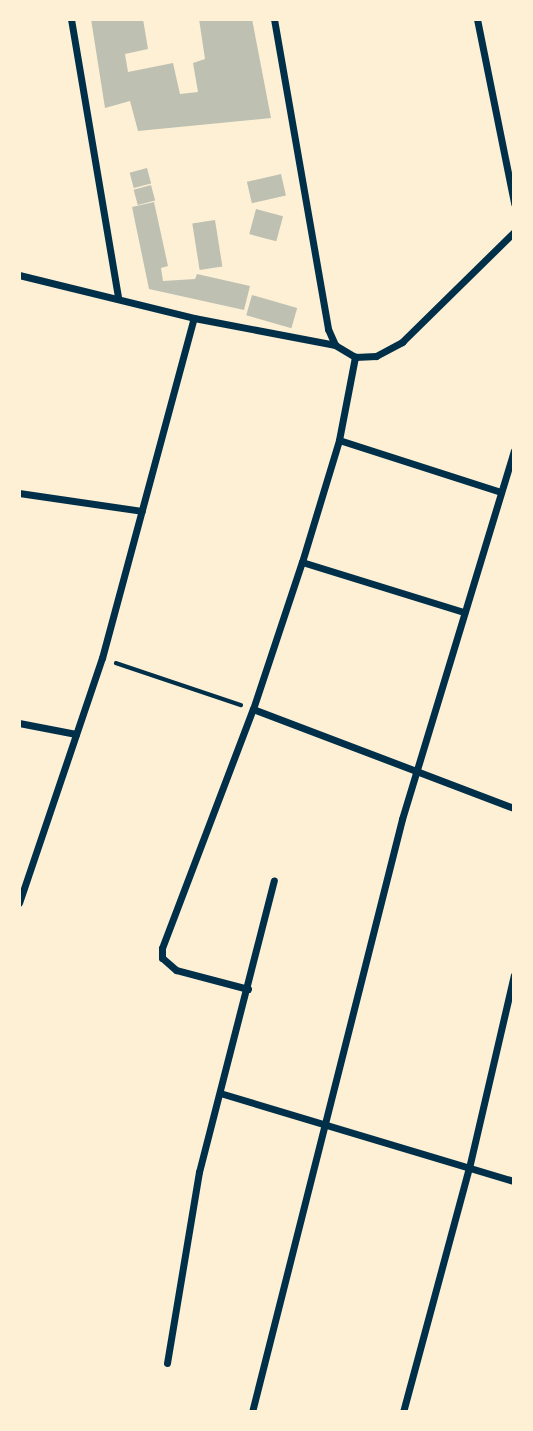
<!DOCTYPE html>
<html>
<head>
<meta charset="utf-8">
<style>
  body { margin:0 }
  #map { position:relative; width:533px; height:1431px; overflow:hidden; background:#fdf0d5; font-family:"Archivo Narrow",sans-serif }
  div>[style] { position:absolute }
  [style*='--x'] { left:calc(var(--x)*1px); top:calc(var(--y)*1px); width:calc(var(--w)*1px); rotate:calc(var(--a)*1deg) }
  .building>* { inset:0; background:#bec0b2; transform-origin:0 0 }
  .path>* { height:3.5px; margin:-1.75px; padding:0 1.75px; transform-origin:1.75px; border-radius:1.75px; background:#003049 }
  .minor>* { height:7px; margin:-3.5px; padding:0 3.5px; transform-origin:3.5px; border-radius:3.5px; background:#003049 }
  span { translate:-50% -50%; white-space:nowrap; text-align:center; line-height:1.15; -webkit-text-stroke:5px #fdf0d5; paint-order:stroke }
  .frame { position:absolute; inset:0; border:21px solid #fdf0d5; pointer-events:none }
</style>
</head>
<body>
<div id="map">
  <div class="building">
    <i style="clip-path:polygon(91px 19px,143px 19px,148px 49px,125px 54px,128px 72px,173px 63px,180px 94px,198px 92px,193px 63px,205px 59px,199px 19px,252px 19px,271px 118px,138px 131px,130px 101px,105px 108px)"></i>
    <i style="left:147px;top:168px;width:16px;height:18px;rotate:75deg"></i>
    <i style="left:281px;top:174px;width:22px;height:35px;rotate:77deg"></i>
    <i style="left:151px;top:185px;width:16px;height:18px;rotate:75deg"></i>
    <i style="clip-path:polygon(154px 202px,168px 266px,161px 268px,163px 281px,195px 279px,197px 274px,250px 286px,244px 310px,149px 289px,132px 207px)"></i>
    <i style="left:256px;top:209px;width:28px;height:26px;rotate:15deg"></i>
    <i style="left:215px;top:220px;width:47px;height:23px;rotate:81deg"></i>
    <i style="left:252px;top:295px;width:47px;height:21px;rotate:16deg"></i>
  </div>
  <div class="path">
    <i style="--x:116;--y:663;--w:132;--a:18.6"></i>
  </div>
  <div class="minor">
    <i style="--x:71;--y:19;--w:281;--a:80.4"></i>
    <i style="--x:274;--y:19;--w:315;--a:80.1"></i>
    <i style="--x:328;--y:329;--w:17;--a:66"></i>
    <i style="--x:477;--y:19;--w:188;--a:78.6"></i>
    <i style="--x:19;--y:275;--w:180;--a:13.8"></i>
    <i style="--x:194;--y:318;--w:144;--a:10.8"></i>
    <i style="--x:335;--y:345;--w:23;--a:31"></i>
    <i style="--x:355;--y:357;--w:21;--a:-3"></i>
    <i style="--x:376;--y:356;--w:30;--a:-28"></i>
    <i style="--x:402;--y:342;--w:157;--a:-44.5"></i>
    <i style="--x:339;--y:440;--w:170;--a:17.8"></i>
    <i style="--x:19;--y:493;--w:124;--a:8.3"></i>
    <i style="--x:302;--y:562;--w:170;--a:17.2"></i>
    <i style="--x:253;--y:709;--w:279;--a:20.8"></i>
    <i style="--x:19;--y:723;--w:58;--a:10.9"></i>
    <i style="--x:19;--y:903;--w:259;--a:-71.3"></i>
    <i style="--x:102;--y:658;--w:352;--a:-74.9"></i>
    <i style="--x:248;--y:989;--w:74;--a:-165.2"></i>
    <i style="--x:176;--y:970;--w:18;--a:-139"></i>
    <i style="--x:162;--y:958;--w:10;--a:-90"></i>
    <i style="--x:162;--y:948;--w:256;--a:-69.2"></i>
    <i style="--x:253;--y:709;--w:155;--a:-71.6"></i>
    <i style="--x:302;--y:562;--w:127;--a:-73.1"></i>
    <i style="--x:339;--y:440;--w:85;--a:-79.1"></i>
    <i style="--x:220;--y:1093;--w:307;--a:16.7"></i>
    <i style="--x:167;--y:1363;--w:194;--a:-80.5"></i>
    <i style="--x:199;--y:1172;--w:301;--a:-75.6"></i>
    <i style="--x:252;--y:1412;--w:612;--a:-75.8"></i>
    <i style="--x:402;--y:819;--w:385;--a:-73.1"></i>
    <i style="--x:403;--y:1412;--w:253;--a:-74.9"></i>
    <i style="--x:469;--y:1168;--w:198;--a:-76.9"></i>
  </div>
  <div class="frame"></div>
</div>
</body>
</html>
